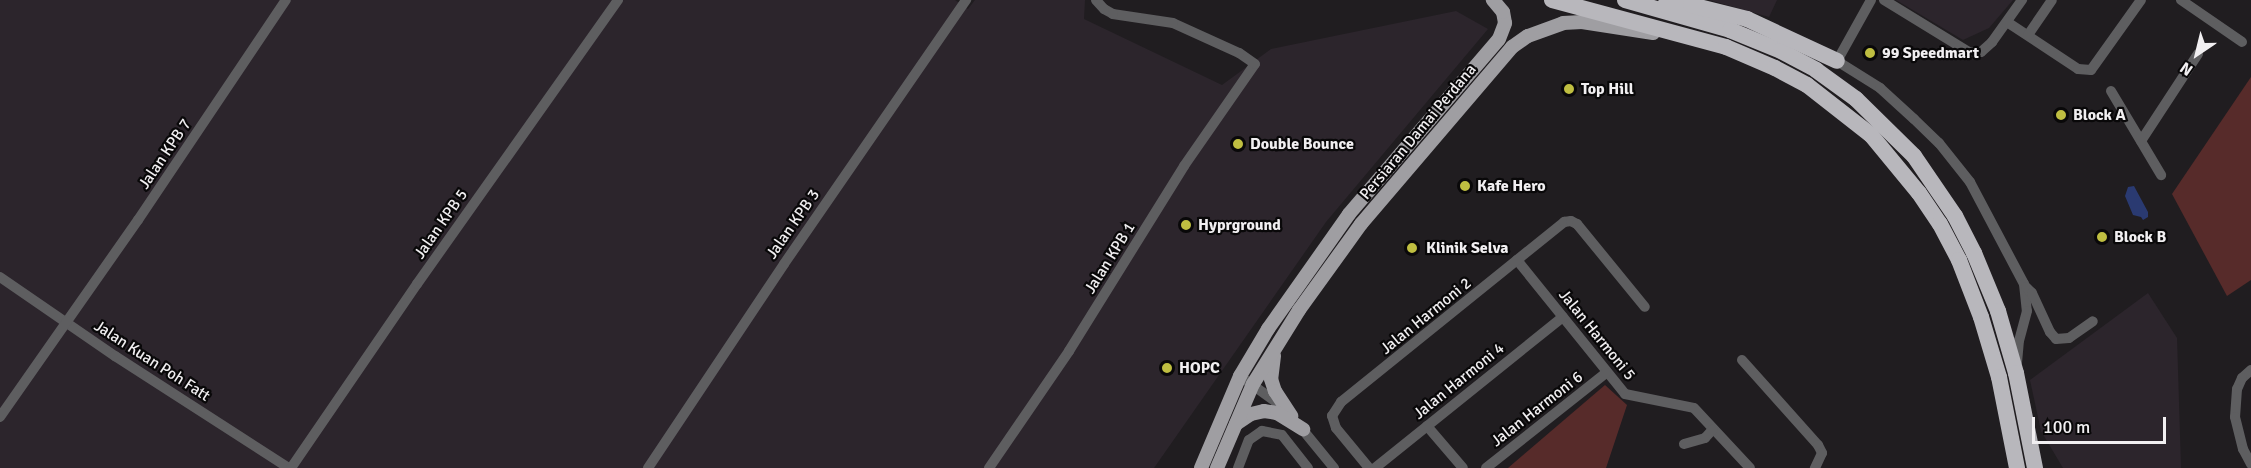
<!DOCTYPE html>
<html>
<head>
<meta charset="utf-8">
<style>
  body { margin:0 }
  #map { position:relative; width:2251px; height:468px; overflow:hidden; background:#201d20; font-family:Signika,sans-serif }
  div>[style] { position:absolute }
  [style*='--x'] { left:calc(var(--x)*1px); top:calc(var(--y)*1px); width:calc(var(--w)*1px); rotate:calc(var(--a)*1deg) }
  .built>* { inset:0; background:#2c252c }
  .green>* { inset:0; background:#572b2a }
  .water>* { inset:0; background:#2a3a71 }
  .minor>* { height:10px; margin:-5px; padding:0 5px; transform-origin:5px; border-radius:5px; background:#5e5e60 }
  .major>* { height:14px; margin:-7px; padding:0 7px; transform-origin:7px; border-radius:7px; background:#9f9ea2 }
  .highway>* { height:16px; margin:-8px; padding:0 8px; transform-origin:8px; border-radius:8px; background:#b8b7bc }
  .dots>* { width:16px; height:16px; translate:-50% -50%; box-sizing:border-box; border:3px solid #090809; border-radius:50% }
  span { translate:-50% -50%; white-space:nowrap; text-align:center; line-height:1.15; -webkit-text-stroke:4.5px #090809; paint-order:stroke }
  .poi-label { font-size:16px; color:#f1eff1; font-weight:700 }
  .left { translate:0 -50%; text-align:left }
  .street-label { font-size:16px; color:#f1eff1 }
  .north { position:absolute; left:2167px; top:24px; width:60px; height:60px; -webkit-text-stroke:4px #090809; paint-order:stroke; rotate:215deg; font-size:16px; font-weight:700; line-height:24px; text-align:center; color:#f1eff1 }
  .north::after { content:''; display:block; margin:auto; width:21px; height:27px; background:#f1eff1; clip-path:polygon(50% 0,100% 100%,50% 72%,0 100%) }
  .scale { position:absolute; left:2032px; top:417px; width:134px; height:27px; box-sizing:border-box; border:3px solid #f1eff1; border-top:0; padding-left:8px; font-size:18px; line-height:21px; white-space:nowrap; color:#f1eff1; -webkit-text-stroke:4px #090809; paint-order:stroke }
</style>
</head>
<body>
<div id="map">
  <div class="built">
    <i style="clip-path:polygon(0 0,955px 0,968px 9px,975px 0,1085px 0,1084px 19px,1222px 85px,1271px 49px,1456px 11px,1488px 29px,1326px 222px,1154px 468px,0 468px)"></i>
    <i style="clip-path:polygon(1709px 0,1777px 0,1769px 17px)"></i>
    <i style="clip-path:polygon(1896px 0,2013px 0,1989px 28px,1963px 40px)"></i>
    <i style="clip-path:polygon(2148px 293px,2177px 338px,2181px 468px,2063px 468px,2041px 431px,2030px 380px)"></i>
  </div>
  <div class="green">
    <i style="clip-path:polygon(2251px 77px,2251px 280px,2227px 296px,2172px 194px)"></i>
    <i style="clip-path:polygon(1605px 385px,1627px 405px,1606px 468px,1508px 468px)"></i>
  </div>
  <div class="water">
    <i style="clip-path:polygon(2134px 186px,2148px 212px,2148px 217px,2143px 220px,2141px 217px,2133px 215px,2125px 196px,2128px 187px)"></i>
  </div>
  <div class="minor">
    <i style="--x:1871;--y:0;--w:70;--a:119.1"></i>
    <i style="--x:1837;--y:61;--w:51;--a:32.1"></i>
    <i style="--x:1880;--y:88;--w:46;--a:42.4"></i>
    <i style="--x:1914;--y:119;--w:35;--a:44"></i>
    <i style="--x:1939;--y:143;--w:50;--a:51.5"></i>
    <i style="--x:1970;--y:182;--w:115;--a:62.1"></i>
    <i style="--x:2024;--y:284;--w:27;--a:84"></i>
    <i style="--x:2027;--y:311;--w:30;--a:105"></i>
    <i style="--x:2019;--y:340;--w:22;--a:95"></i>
    <i style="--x:1884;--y:0;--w:100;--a:31.5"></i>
    <i style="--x:1969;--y:52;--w:12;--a:0"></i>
    <i style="--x:1981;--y:52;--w:15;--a:-42"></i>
    <i style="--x:1992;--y:42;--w:52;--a:-54.5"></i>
    <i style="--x:2181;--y:0;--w:74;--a:34.5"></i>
    <i style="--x:2007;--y:22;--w:85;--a:33.5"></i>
    <i style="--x:2078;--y:69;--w:13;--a:4"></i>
    <i style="--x:2091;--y:70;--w:86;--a:-54.5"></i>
    <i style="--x:2028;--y:35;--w:42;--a:-55.6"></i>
    <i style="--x:2111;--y:91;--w:98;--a:59.2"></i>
    <i style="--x:2141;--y:141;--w:104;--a:-56.8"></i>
    <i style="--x:1517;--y:260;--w:172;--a:51.1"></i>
    <i style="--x:1625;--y:394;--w:70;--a:11.5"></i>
    <i style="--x:1694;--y:408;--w:82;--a:47"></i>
    <i style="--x:0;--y:277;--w:140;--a:34.5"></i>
    <i style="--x:115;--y:356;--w:207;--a:32.8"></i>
    <i style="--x:2026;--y:287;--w:8;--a:45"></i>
    <i style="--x:2032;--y:293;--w:43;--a:65.2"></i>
    <i style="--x:2050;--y:332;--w:9;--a:49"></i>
    <i style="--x:2056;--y:339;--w:13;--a:-4"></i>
    <i style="--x:2069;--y:338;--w:29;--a:-35"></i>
    <i style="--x:1742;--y:360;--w:114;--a:48.2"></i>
    <i style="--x:1818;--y:445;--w:9;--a:63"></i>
    <i style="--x:1822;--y:453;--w:17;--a:115"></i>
    <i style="--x:2251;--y:370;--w:12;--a:138"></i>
    <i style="--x:2242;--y:378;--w:12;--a:114"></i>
    <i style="--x:2237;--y:389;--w:28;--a:94"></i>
    <i style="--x:2235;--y:417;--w:33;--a:76"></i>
    <i style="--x:2243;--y:449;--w:17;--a:62"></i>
    <i style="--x:1240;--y:376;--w:48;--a:35.7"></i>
    <i style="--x:0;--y:417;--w:241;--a:-55"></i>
    <i style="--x:138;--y:220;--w:265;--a:-56.1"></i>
    <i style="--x:1298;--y:424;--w:57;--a:50.7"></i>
    <i style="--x:1427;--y:426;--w:55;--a:49.4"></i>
    <i style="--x:1684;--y:444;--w:22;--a:-16"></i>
    <i style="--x:1705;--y:438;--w:12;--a:-48"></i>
    <i style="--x:291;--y:468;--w:223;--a:-55.6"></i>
    <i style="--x:417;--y:284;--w:348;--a:-54.7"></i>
    <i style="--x:648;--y:468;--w:245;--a:-56.3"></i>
    <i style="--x:784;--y:264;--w:321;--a:-55.4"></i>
    <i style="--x:989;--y:468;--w:142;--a:-55.6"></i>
    <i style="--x:1069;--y:351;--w:218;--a:-58.1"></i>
    <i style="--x:1184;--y:166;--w:124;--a:-55.2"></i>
    <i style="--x:1255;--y:64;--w:19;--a:-145"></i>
    <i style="--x:1239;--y:53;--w:72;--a:-155.6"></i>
    <i style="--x:1173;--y:23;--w:61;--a:-171.5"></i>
    <i style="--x:1113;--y:14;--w:10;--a:-151"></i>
    <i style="--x:1104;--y:9;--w:12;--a:-132"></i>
    <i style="--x:1238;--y:468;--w:30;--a:-69"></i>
    <i style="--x:1249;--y:440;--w:16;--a:-35"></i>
    <i style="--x:1262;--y:431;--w:20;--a:11"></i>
    <i style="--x:1282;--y:435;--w:42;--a:51.8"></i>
    <i style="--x:1369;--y:468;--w:52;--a:-129.5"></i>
    <i style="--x:1336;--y:428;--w:13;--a:-108"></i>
    <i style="--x:1332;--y:416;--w:17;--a:-57"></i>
    <i style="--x:1341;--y:402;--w:287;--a:-38.9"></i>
    <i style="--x:1564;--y:222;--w:7;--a:-8"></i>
    <i style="--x:1571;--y:221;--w:7;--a:27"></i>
    <i style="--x:1577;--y:224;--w:107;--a:50.7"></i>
    <i style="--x:1375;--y:468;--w:241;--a:-38.8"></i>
    <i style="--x:1486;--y:468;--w:153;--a:-38.4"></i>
  </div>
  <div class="major">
    <i style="--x:1274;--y:356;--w:23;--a:97"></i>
    <i style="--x:1271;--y:379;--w:13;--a:72"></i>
    <i style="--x:1275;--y:391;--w:30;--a:57"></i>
    <i style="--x:1236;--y:424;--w:18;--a:-34"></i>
    <i style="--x:1251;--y:414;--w:13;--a:-13"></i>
    <i style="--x:1264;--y:411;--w:13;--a:9"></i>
    <i style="--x:1277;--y:413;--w:31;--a:32"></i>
    <i style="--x:1201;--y:468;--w:100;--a:-67"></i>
    <i style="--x:1240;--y:376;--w:55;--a:-59.2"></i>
    <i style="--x:1268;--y:329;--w:141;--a:-54.8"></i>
    <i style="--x:1349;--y:214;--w:230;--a:-49.4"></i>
    <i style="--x:1499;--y:39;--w:17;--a:-69"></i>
    <i style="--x:1505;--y:23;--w:11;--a:-100"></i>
    <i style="--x:1503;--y:12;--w:16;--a:-130"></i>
    <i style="--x:1217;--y:468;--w:91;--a:-66.8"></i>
    <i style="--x:1253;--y:384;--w:87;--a:-58.1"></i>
    <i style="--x:1299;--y:310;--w:106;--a:-54.2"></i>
    <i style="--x:1361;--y:224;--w:233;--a:-49.5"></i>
    <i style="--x:1512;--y:47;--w:19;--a:-35"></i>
    <i style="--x:1528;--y:36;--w:37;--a:-20"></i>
    <i style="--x:1563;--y:23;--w:19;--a:-3"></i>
    <i style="--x:1582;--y:22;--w:72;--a:8.8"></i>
  </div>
  <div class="highway">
    <i style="--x:1552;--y:0;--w:180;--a:15.1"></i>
    <i style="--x:1726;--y:47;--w:53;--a:23.2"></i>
    <i style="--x:1775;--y:68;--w:36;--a:28"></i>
    <i style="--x:1807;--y:85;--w:81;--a:38"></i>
    <i style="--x:1871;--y:135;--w:75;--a:50.4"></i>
    <i style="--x:1919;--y:193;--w:37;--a:56"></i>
    <i style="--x:1940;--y:224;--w:41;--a:62.2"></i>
    <i style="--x:1959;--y:260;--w:61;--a:68.9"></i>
    <i style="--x:1981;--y:317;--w:63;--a:73.3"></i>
    <i style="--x:1999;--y:377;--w:93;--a:78.8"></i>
    <i style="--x:1625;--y:0;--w:109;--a:15.9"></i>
    <i style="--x:1730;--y:30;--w:55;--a:22.4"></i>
    <i style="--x:1781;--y:51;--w:40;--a:28"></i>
    <i style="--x:1816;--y:70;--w:49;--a:35.9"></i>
    <i style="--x:1856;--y:99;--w:81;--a:44.5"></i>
    <i style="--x:1914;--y:156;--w:73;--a:55.7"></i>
    <i style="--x:1955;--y:216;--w:42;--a:62.8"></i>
    <i style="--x:1974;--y:253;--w:63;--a:67.5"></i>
    <i style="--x:1998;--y:311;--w:65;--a:73.8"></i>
    <i style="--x:2016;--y:373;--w:97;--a:78.7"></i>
    <i style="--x:1665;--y:5;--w:26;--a:0"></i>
    <i style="--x:1691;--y:5;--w:58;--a:14"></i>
    <i style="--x:1747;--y:19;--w:99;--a:25"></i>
  </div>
  <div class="dots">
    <i style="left:1870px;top:53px;background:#bfbe41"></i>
    <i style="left:1569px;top:89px;background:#bfbe41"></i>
    <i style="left:2061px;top:115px;background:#bfbe41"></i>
    <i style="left:1238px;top:144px;background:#bfbe41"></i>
    <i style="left:1465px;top:186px;background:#bfbe41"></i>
    <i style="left:1186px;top:225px;background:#bfbe41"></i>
    <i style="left:2102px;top:237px;background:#bfbe41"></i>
    <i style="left:1412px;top:248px;background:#bfbe41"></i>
    <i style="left:1167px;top:368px;background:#bfbe41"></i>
  </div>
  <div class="poi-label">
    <span class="left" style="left:1882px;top:53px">99 Speedmart</span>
    <span class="left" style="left:1581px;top:89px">Top Hill</span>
    <span class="left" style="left:2073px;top:115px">Block A</span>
    <span class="left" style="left:1250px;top:144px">Double Bounce</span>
    <span class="left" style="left:1477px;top:186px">Kafe Hero</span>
    <span class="left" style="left:1198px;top:225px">Hyprground</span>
    <span class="left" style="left:2114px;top:237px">Block B</span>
    <span class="left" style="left:1426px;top:248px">Klinik Selva</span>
    <span class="left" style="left:1179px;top:368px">HOPC</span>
  </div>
  <div class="street-label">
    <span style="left:1418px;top:132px;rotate:-50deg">Persiaran Damai Perdana</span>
    <span style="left:165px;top:154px;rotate:-56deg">Jalan KPB 7</span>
    <span style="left:441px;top:224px;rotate:-55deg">Jalan KPB 5</span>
    <span style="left:793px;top:224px;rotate:-55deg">Jalan KPB 3</span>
    <span style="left:1110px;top:258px;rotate:-58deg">Jalan KPB 1</span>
    <span style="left:1426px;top:316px;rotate:-39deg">Jalan Harmoni 2</span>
    <span style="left:1597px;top:335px;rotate:51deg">Jalan Harmoni 5</span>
    <span style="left:152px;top:361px;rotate:33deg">Jalan Kuan Poh Fatt</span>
    <span style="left:1459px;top:381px;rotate:-39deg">Jalan Harmoni 4</span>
    <span style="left:1537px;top:409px;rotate:-38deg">Jalan Harmoni 6</span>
  </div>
  <div class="north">N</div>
  <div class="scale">100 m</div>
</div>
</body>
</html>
